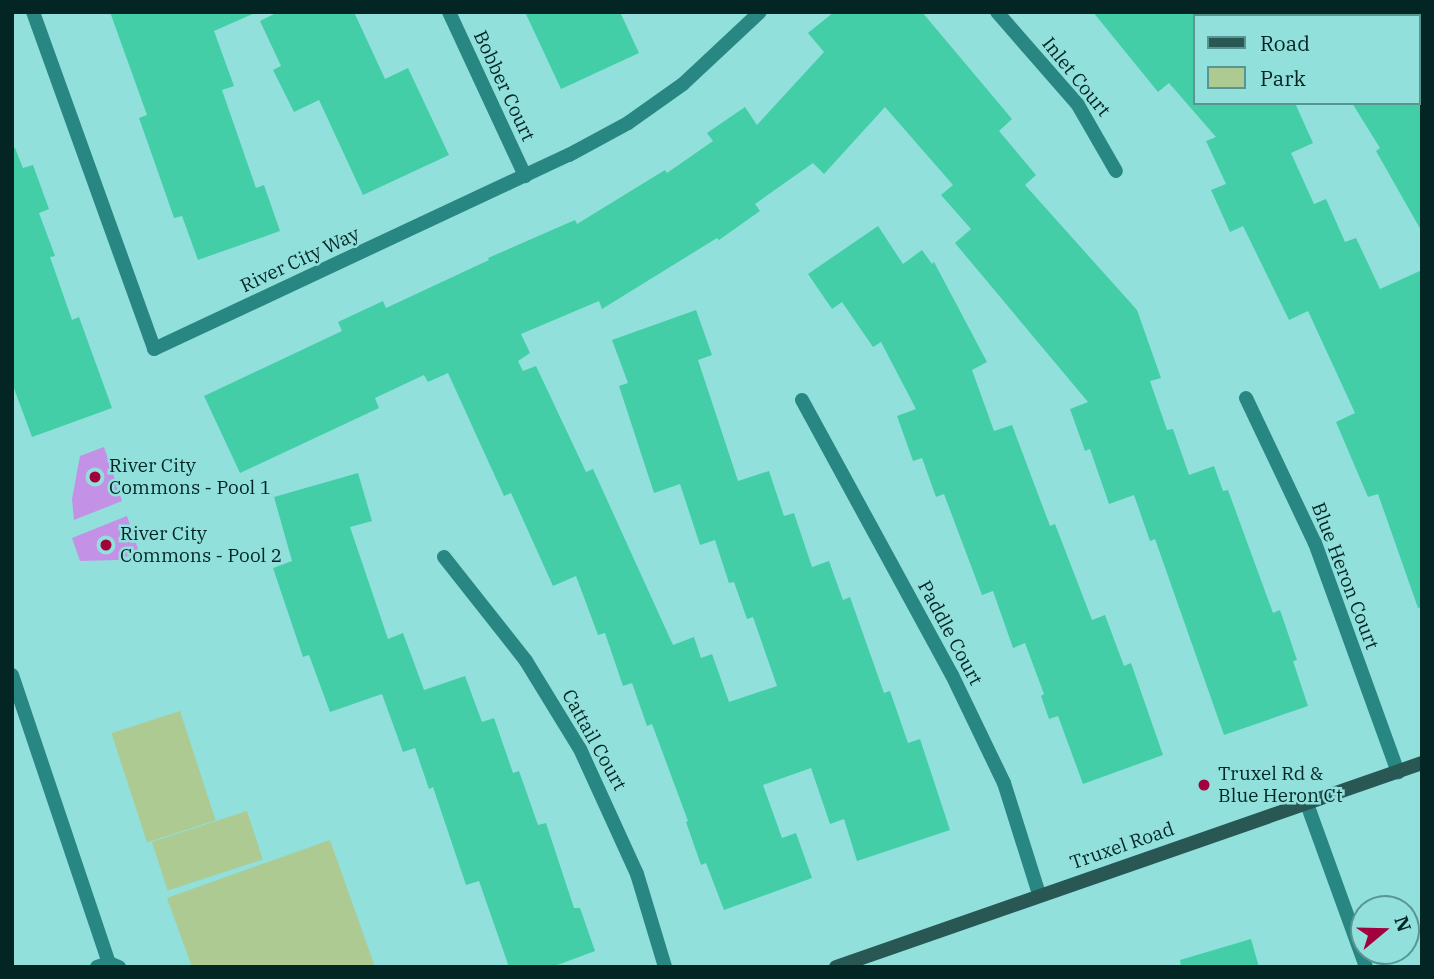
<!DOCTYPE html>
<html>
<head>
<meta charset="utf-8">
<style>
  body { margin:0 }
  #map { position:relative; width:1434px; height:979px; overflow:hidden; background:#91e0db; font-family:"IBM Plex Serif",serif }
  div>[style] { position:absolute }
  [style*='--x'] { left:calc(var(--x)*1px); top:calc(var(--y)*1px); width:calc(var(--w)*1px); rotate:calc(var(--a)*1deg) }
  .green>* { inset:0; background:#acca91; transform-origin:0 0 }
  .water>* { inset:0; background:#c391e5 }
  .building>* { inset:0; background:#44cea8 }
  .service>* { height:14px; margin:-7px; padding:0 7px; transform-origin:7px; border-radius:7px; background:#298783 }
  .minor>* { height:14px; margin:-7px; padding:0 7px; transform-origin:7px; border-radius:7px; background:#298783 }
  .secondary>* { height:14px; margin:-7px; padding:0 7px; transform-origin:7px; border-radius:7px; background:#285754 }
  .dots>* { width:19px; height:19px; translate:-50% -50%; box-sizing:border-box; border:4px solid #91e0db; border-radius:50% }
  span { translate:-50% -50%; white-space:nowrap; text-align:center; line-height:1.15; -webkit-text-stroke:5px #91e0db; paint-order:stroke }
  .street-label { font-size:19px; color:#032625 }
  .poi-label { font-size:19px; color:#032625 }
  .left { translate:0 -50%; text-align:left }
  .frame { position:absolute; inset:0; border:14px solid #032625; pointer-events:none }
  .legend { position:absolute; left:1193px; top:14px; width:228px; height:91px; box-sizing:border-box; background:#91e0db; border:2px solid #589692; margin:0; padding:9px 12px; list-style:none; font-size:21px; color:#032625 }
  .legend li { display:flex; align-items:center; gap:14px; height:35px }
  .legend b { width:35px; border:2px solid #589692 }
  .north { position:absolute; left:1350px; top:895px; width:70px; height:70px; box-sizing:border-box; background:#91e0db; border:2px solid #589692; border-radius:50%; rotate:71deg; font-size:19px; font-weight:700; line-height:28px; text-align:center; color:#032625 }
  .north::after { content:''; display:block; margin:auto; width:24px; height:32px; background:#a1023d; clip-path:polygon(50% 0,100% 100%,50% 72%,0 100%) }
</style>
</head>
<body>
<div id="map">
  <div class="green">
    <i style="left:180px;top:711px;width:115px;height:72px;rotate:72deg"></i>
    <i style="left:247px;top:811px;width:51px;height:100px;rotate:72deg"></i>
    <i style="clip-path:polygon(330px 840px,375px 967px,192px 967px,167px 898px)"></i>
  </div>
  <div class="water">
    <i style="clip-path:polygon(104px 447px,122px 501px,74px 520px,72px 499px,80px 456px)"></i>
    <i style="clip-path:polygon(127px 516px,139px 552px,117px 560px,80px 561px,72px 538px)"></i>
  </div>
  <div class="building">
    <i style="clip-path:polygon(110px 12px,257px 12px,214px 31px,234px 86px,222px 90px,256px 188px,264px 185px,280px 231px,198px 260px,182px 216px,174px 218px,158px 172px,139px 118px,147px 115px)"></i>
    <i style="clip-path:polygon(278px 12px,354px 12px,385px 79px,408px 68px,449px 155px,363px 195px,319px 100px,294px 112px,273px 70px,281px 66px,260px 21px)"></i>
    <i style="clip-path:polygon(525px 12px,620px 12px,639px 53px,561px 89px)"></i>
    <i style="clip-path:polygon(834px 12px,922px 12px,1012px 119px,999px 131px,1036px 175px,1025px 185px,1137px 310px,1161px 378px,1150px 381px,1167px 430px,1173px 429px,1189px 475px,1214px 466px,1223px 491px,1228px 490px,1273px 613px,1280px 610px,1297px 660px,1293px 661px,1308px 706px,1224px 735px,1155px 539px,1150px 541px,1134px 495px,1109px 504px,1090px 449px,1085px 451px,1070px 409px,1088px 402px,955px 243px,971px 229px,941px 195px,953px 185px,885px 107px,824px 174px,813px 163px,755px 204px,760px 211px,719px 240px,717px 238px,602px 309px,599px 301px,521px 334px,530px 353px,518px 361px,523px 371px,536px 366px,586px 472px,593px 469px,673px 645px,694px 637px,701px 658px,712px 654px,729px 702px,777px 686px,753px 617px,747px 619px,734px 582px,729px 583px,715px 540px,700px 545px,680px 484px,654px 493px,619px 386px,628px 383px,612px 340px,696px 310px,712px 355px,698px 360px,738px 481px,769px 471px,784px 516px,794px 513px,812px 567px,829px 561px,843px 600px,850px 597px,884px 693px,890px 691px,908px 743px,920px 739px,950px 830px,857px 861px,844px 819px,830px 824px,811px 768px,763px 785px,782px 838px,796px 833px,812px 878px,724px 910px,706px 863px,701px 865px,686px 822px,688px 821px,652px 724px,647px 726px,632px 683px,623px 686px,605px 633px,598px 635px,576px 576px,553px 586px,511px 493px,504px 496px,448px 373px,428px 382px,424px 375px,375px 398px,379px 408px,240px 473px,204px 396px,342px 331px,338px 322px,383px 301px,386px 308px,489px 260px,488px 258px,575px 220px,577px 224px,665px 170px,667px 173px,713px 141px,707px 133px,745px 107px,757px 125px,824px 52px,808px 33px)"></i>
    <i style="clip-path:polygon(1093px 12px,1194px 12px,1194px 103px,1295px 103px,1313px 143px,1291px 153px,1314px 204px,1326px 199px,1345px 242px,1356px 238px,1380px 289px,1422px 270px,1422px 607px,1418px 608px,1378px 494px,1368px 497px,1336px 422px,1355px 413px,1308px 311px,1289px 320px,1243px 226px,1230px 232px,1211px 190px,1226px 184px,1206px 141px,1216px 137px,1169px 83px,1158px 92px)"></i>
    <i style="clip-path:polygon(1352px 103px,1422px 103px,1422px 232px,1376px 151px,1380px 148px)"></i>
    <i style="clip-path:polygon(12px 148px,15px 148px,23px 168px,33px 165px,49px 209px,39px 213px,55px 256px,50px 257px,72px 320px,79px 317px,112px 408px,32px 437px,12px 383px)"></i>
    <i style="clip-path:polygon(878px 226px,903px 264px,922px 250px,932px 264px,934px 262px,987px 362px,972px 370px,994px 431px,1012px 425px,1050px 526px,1055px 524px,1092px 620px,1105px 615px,1124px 666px,1131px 663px,1163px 755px,1083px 784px,1058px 716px,1049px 719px,1041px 696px,1044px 694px,1025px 643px,1013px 648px,993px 591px,982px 595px,944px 494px,936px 497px,922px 458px,913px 461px,897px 416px,916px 409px,881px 342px,873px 347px,842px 302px,832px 309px,808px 274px)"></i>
    <i style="clip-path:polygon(358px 473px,372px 521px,350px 527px,388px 639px,403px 633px,424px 690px,465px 676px,482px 722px,494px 718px,513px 773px,519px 771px,538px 825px,546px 823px,574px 908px,580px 908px,595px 951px,552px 967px,509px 967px,479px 881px,466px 885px,433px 787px,429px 789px,415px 748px,403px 752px,382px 694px,330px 712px,309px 655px,303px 657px,273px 568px,292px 561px,274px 497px)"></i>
    <i style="clip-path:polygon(1251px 939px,1259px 967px,1181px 967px,1180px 960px)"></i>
  </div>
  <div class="service">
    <i style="--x:12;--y:675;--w:304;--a:71.4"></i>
    <i style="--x:97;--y:967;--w:13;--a:-18"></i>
    <i style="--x:109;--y:963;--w:11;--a:22"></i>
  </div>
  <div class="minor">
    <i style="--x:33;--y:12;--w:358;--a:70.2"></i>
    <i style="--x:154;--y:349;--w:458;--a:-25.1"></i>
    <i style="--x:569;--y:155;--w:67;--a:-28.5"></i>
    <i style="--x:628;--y:123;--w:67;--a:-35.3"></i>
    <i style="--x:683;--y:84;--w:105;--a:-43.1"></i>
    <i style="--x:449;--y:12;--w:181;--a:65.1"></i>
    <i style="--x:997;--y:12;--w:123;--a:48.9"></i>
    <i style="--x:1078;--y:105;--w:76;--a:60.1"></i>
    <i style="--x:1246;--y:398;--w:161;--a:64.6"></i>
    <i style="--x:1315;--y:543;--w:244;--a:70.1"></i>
    <i style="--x:802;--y:400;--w:313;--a:61.4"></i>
    <i style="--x:952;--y:675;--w:120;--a:64.3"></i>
    <i style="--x:1004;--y:783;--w:116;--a:72.5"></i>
    <i style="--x:444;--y:557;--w:132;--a:51.7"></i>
    <i style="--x:526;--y:661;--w:103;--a:58.5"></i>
    <i style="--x:580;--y:749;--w:137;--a:65.5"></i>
    <i style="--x:637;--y:874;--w:97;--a:73.2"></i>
    <i style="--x:1307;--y:804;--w:173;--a:70.1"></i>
  </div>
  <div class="secondary">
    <i style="--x:836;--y:967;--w:620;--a:-19.19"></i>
  </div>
  <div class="dots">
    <i style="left:95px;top:477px;background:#a1023d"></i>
    <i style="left:106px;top:545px;background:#a1023d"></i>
    <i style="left:1204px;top:785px;background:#a1023d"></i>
  </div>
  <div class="street-label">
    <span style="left:1076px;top:77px;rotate:51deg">Inlet Court</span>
    <span style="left:504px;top:86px;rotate:65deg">Bobber Court</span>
    <span style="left:300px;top:260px;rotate:-25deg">River City Way</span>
    <span style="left:1345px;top:576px;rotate:69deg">Blue Heron Court</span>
    <span style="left:950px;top:633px;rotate:62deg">Paddle Court</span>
    <span style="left:594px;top:740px;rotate:61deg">Cattail Court</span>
    <span style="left:1122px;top:846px;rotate:-19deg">Truxel Road</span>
  </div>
  <div class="poi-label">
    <span class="left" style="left:109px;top:477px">River City<br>Commons - Pool 1</span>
    <span class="left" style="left:120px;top:545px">River City<br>Commons - Pool 2</span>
    <span class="left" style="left:1218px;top:785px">Truxel Rd &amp;<br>Blue Heron Ct</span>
  </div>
  <div class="frame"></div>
  <ul class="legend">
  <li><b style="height:9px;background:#285754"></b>Road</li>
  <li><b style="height:19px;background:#acca91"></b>Park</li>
  </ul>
  <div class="north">N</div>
</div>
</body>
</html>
